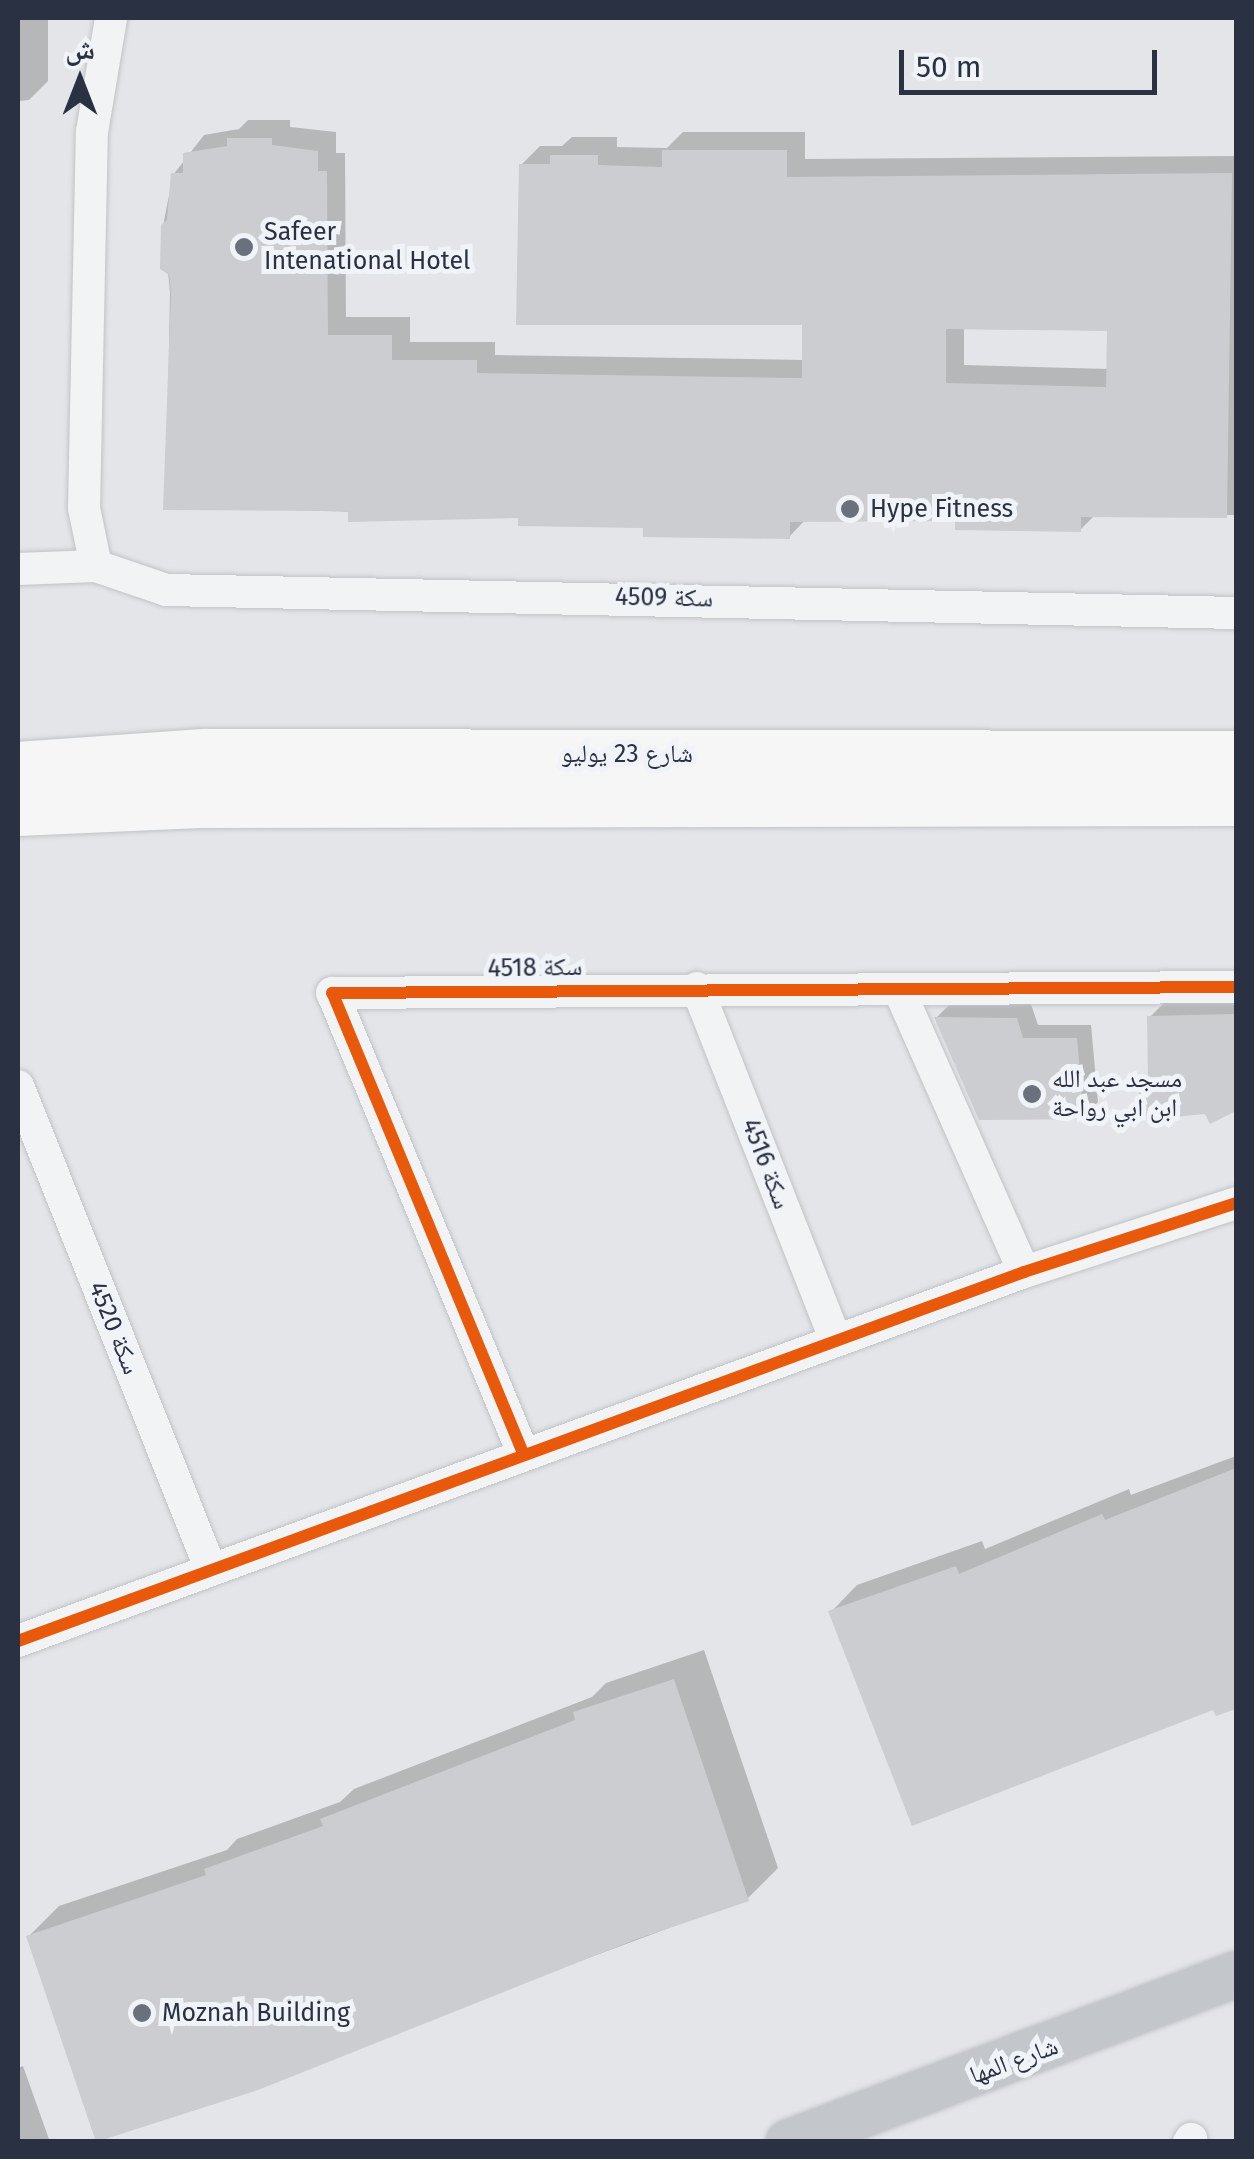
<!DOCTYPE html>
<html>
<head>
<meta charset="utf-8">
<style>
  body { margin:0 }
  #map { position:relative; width:1254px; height:2159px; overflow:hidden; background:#e3e5e8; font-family:"Fira Sans","Noto Naskh Arabic",sans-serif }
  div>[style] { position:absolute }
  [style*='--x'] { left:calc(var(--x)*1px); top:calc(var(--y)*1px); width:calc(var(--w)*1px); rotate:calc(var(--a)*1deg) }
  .shadow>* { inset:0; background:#0003 }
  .building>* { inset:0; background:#cbcdd0 }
  .roads { filter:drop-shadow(0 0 2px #c1c3c6) drop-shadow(0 0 2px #c1c3c6) }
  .street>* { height:32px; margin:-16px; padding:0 16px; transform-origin:16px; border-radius:16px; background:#f2f3f5 }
  .secondary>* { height:45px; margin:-22.5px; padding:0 22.5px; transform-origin:22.5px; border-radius:22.5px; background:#c3c6ca }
  .primary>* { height:50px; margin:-25px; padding:0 25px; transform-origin:25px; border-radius:25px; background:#f6f6f7 }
  .cycleway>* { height:12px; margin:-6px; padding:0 6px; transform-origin:6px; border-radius:6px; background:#e8590c }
  .dots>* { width:28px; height:28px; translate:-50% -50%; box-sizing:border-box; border:5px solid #f0f3f7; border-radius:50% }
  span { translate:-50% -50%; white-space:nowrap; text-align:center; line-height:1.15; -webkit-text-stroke:10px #f0f3f7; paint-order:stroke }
  .poi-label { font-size:25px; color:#293142 }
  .left { translate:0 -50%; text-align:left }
  .street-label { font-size:25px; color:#293142 }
  .frame { position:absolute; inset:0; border:20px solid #293142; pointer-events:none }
  .north { position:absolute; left:30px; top:30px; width:100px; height:100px; -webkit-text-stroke:8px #f0f3f7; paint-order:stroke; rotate:0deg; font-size:28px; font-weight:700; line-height:40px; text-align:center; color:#293142 }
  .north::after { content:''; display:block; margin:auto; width:35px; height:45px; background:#293142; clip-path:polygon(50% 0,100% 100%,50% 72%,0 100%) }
  .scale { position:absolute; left:899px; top:50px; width:258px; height:45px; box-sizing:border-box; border:5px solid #293142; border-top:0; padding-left:12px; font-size:30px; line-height:35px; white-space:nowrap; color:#293142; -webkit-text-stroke:8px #f0f3f7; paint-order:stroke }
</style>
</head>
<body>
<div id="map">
  <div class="shadow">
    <i style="clip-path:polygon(18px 18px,48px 18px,48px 81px,29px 100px,18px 101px)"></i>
    <i style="clip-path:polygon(evenodd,248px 120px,290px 120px,290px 127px,336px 132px,336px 153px,345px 153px,346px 317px,410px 317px,410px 342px,495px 342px,495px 355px,804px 360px,805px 322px,521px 165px,540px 146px,562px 146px,572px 137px,617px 137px,617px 147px,667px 148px,683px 132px,805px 132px,805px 159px,1236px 156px,1236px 515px,1095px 515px,1080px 530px,958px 519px,806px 519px,789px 537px,521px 516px,166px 507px,170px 292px,163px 226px,173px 175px,204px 135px,239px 129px,248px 120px,964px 327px,1109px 328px,1109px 369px,964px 365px,964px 327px)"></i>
    <i style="clip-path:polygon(1236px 998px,1236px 1108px,1211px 1120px,1206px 1112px,1141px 1082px,1151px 1072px,1150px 1017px,1166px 1001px)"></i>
    <i style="clip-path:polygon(951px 1003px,1031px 1004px,1038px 1025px,1091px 1025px,1098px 1102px,1083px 1117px,937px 1017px)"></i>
    <i style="clip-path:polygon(1236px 1456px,1236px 1706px,1217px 1713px,1214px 1706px,831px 1612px,857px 1585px,982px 1541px,985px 1549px,1129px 1489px,1131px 1495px)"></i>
    <i style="clip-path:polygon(704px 1650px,778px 1868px,747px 1899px,98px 2141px,28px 1937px,59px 1906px,227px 1850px,237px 1839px,340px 1802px,354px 1789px,592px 1697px,606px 1683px)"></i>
    <i style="clip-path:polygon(23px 2066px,50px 2142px,18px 2142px,18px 2068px)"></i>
  </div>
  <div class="building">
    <i style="clip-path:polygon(evenodd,227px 138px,272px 138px,272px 145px,318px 151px,318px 171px,327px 171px,328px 335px,392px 335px,392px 360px,477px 360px,477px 373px,802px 378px,802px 325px,516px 325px,519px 164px,550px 164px,550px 155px,598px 155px,598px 165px,662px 167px,662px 150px,787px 150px,787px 177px,1232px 173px,1227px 518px,1081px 517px,1081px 532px,955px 530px,955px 521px,790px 522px,790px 539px,643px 537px,643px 528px,518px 526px,518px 518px,348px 522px,348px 511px,163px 510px,171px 293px,169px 275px,160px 269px,161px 225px,167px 220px,171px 173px,183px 173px,183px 153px,227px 146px,227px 138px,946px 329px,1107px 331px,1106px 387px,946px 383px,946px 329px)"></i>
    <i style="clip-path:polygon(1236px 1014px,1236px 1111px,1210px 1124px,1205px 1114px,1141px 1120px,1138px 1081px,1148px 1080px,1147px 1016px)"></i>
    <i style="clip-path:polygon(934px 1017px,1017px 1018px,1023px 1038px,1077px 1038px,1084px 1119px,979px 1120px)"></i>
    <i style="clip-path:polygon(1236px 1468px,1236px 1709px,1216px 1716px,1213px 1710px,912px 1826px,828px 1611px,956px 1566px,959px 1574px,1102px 1514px,1105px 1520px)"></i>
    <i style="clip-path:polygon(674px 1679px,749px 1901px,634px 1940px,258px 2090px,96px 2142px,26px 1936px,206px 1875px,204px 1869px,323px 1826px,320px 1819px,575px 1720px,573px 1712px)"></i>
  </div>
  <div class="roads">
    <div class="street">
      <i style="--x:96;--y:566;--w:59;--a:-101.7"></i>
      <i style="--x:84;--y:508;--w:376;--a:-88.8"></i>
      <i style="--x:92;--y:132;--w:116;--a:-80.5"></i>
      <i style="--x:18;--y:569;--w:78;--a:-2.2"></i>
      <i style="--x:96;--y:566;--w:74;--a:18.9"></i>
      <i style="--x:166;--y:590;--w:1070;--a:1.23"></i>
      <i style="--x:697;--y:988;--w:379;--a:68.5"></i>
      <i style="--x:900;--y:992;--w:306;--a:66.1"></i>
      <i style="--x:18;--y:1086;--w:521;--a:68.26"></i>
      <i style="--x:523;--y:1453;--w:498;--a:-112.5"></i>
      <i style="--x:332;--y:993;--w:904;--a:-0.38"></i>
      <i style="--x:18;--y:1641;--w:1072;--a:-20.14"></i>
      <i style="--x:1024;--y:1272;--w:223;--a:-18"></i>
      <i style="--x:1189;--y:2142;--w:4;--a:-56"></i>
    </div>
    <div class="secondary">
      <i style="--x:788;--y:2142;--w:478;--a:-20.6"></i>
    </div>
    <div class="primary">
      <i style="--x:18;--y:767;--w:186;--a:-4"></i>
      <i style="--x:204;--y:754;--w:1032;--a:0.11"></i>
      <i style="--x:18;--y:811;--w:181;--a:-2.5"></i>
      <i style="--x:199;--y:803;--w:1037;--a:-0.11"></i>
    </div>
  </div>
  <div class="cycleway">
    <i style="--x:523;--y:1453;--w:498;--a:-112.5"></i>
    <i style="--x:332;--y:993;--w:904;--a:-0.38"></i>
    <i style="--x:18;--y:1641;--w:1072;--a:-20.14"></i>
    <i style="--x:1024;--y:1272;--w:223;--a:-18"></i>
  </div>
  <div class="dots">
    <i style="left:244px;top:247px;background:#6a707c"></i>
    <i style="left:850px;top:509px;background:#6a707c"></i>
    <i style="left:1032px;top:1094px;background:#6a707c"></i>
    <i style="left:142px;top:2013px;background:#6a707c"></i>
  </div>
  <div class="poi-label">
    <span class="left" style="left:264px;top:247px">Safeer<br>Intenational Hotel</span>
    <span class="left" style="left:870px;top:509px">Hype Fitness</span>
    <span class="left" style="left:1052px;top:1094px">مسجد عبد الله<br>ابن ابي رواحة</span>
    <span class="left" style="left:162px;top:2013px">Moznah Building</span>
  </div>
  <div class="street-label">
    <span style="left:664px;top:598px;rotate:1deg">سكة 4509</span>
    <span style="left:627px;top:754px">شارع 23 يوليو</span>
    <span style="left:535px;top:968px;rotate:-1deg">سكة 4518</span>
    <span style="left:766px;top:1164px;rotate:69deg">سكة 4516</span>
    <span style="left:114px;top:1328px;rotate:68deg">سكة 4520</span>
    <span style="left:1014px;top:2061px;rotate:-20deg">شارع المها</span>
  </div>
  <div class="frame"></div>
  <div class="north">ش</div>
  <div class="scale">50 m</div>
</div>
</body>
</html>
